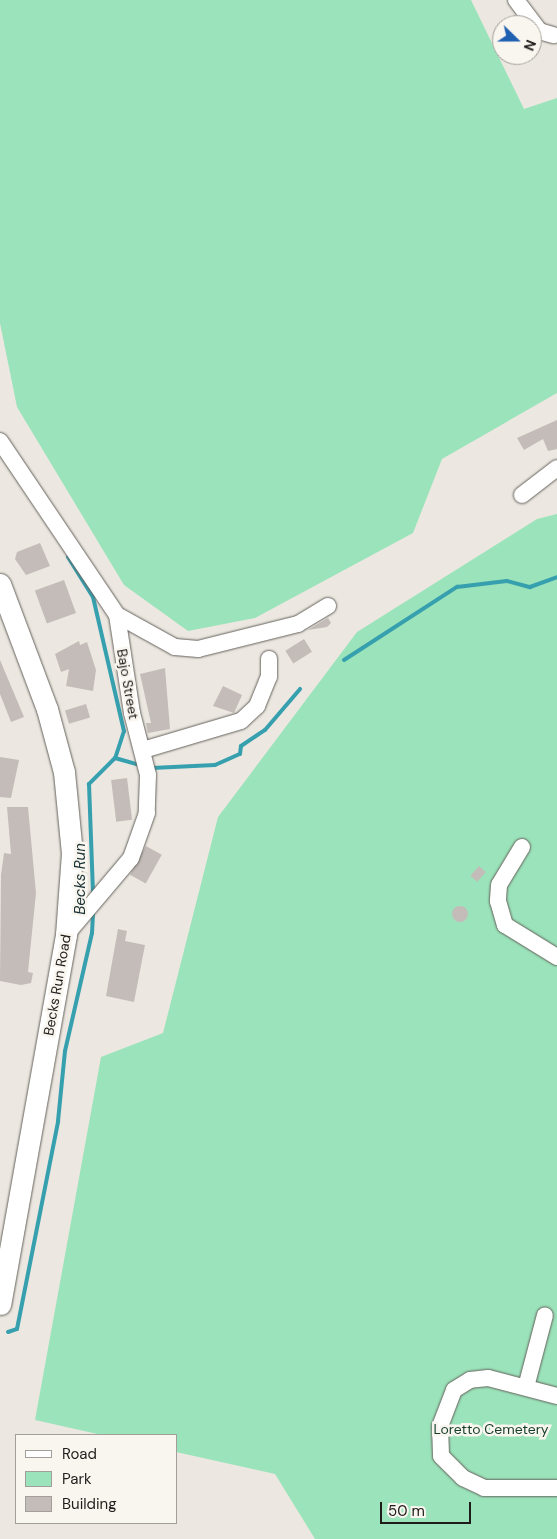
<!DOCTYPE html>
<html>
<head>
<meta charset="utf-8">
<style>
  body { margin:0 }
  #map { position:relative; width:557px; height:1539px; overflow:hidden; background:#ece8e1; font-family:"DM Sans",sans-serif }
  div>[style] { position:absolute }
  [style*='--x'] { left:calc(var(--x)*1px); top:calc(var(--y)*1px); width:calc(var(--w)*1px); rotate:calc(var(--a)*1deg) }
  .green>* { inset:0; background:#9be3ba }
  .stream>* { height:4px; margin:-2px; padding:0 2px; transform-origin:2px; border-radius:2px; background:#36a0af }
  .building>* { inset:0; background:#c3bcb8; transform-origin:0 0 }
  .round { border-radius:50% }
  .roads { filter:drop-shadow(0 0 1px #65615c) drop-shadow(0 0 1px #65615c) }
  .minor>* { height:16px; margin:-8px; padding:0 8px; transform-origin:8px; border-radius:8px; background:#fff }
  .major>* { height:21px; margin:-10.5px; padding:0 10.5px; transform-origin:10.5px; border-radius:10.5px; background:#fff }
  span { translate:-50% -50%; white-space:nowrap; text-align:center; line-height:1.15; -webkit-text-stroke:5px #f9f5ef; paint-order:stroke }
  .street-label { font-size:14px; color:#1f1d1b }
  .park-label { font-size:14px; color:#143e29 }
  .water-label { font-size:15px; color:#1a3235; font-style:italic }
  .legend { position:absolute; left:15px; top:1434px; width:162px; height:90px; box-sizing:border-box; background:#f9f5ef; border:1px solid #a29f9a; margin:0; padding:6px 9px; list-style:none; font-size:15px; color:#1f1d1b }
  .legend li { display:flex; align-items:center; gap:10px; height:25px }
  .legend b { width:25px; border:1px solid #a29f9a }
  .north { position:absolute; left:492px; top:15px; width:50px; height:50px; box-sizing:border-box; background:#f9f5ef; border:1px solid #a29f9a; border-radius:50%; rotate:112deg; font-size:14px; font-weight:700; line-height:20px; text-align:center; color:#1f1d1b }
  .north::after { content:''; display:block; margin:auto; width:18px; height:22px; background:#2060b1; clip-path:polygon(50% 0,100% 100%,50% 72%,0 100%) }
  .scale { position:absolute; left:380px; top:1502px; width:91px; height:22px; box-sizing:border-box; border:2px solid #1f1d1b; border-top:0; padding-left:6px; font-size:15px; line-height:18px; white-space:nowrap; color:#1f1d1b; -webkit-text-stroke:4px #f9f5ef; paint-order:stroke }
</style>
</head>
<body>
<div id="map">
  <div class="green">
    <i style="clip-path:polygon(0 0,471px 0,524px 109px,557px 98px,557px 393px,442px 459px,413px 533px,255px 618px,188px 631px,124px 585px,17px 407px,0 323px)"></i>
    <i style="clip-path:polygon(557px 514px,557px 1539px,315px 1539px,275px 1474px,176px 1452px,176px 1435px,102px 1435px,35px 1420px,101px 1057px,163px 1033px,218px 817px,357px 632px,537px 519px)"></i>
  </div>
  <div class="stream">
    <i style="--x:68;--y:557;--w:47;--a:58"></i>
    <i style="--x:93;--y:597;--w:138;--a:77"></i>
    <i style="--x:124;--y:731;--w:28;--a:108"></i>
    <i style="--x:115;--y:758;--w:37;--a:135"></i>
    <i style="--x:89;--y:784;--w:110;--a:87.9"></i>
    <i style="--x:344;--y:660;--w:135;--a:-32.9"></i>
    <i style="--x:457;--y:587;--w:50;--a:-6.8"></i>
    <i style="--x:507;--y:581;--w:24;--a:15"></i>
    <i style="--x:530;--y:587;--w:29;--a:-20"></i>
    <i style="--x:115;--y:758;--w:26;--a:16"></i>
    <i style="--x:152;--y:768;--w:63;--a:-2.7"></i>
    <i style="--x:215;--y:765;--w:27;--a:-24"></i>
    <i style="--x:240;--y:754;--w:8;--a:-83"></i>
    <i style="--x:241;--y:746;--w:29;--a:-34"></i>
    <i style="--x:265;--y:730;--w:54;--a:-49.5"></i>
    <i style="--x:8;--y:1332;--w:9;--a:-18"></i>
    <i style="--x:17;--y:1329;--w:212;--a:-78.8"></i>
    <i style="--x:58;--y:1121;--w:70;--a:-84.3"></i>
    <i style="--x:65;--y:1051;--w:121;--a:-77.1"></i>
    <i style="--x:92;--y:933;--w:22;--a:-87"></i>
  </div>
  <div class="building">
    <i style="clip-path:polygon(557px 420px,557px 449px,548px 451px,543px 439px,524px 450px,517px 438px)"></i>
    <i style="clip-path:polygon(40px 543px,50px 566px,26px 575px,15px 559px,17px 552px)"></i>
    <i style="left:64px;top:580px;width:35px;height:31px;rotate:70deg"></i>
    <i style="clip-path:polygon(328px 618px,331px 623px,327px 627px,308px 630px)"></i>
    <i style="left:304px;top:639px;width:15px;height:22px;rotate:58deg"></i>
    <i style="clip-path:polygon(79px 641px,80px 645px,87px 642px,96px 670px,93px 691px,66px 686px,69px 669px,61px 672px,55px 654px)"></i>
    <i style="clip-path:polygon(0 660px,24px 717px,11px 722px,0 694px)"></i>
    <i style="clip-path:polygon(165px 668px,170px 729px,148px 733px,146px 723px,151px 723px,140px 674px)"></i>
    <i style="clip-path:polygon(223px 686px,242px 695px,234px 713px,213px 706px)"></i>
    <i style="left:86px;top:704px;width:14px;height:22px;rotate:73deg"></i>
    <i style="clip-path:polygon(0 757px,19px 760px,11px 798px,0 797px)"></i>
    <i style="left:127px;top:778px;width:42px;height:16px;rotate:83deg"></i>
    <i style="clip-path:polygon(7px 807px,28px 807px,36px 893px,28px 972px,33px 973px,31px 983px,21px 985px,0 981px,1px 875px,4px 853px,11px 854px)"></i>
    <i style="left:146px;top:846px;width:18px;height:33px;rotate:29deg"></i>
    <i style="left:479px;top:866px;width:9px;height:13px;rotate:41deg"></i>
    <i class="round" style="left:452px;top:906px;width:16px;height:16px"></i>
    <i style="clip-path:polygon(118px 929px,127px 931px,125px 941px,145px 945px,134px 1002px,106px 996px)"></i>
  </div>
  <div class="roads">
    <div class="minor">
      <i style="--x:516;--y:0;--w:39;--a:53"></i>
      <i style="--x:539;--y:31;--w:15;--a:16"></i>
      <i style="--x:0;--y:441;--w:210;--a:56.1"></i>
      <i style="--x:117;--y:615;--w:99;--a:81.3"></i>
      <i style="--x:132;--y:713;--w:64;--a:75.5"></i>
      <i style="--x:148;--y:775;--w:38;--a:92"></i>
      <i style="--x:147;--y:813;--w:48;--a:109.6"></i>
      <i style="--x:131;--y:858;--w:101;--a:130.2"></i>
      <i style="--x:522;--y:495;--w:44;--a:-37.6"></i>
      <i style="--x:117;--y:615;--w:66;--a:28.9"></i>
      <i style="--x:175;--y:647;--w:23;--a:5"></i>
      <i style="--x:198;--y:649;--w:103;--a:-14"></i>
      <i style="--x:298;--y:624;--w:35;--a:-31"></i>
      <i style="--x:143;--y:750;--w:102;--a:-16.5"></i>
      <i style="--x:241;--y:721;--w:22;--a:-43"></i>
      <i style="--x:257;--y:706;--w:31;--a:-68"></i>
      <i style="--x:269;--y:677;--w:18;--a:-90"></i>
      <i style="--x:522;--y:847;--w:44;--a:121.2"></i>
      <i style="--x:499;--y:885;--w:16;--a:94"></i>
      <i style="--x:498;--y:901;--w:25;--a:74"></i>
      <i style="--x:505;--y:925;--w:61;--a:31.6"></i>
      <i style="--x:526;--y:1387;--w:74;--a:-75.2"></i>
      <i style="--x:557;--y:1396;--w:71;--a:-165.4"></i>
      <i style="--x:488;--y:1378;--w:18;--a:174"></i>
      <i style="--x:470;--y:1380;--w:19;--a:148"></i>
      <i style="--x:454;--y:1390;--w:39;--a:111"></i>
      <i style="--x:440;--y:1426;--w:30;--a:88"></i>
      <i style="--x:441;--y:1456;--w:31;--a:45"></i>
      <i style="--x:463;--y:1478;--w:23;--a:25"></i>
      <i style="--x:484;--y:1488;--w:73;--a:0"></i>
    </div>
    <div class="major">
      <i style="--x:0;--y:584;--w:134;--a:69.4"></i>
      <i style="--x:47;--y:709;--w:65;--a:74.9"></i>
      <i style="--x:64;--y:772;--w:81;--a:84.4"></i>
      <i style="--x:72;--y:853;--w:82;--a:94.2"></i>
      <i style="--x:66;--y:935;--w:375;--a:100.1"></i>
    </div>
  </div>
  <div class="street-label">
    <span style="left:128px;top:684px;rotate:80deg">Bajo Street</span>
    <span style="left:57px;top:985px;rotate:-80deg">Becks Run Road</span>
  </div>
  <div class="park-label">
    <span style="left:491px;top:1429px">Loretto Cemetery</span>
  </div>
  <div class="water-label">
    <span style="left:81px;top:879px;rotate:-90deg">Becks Run</span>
  </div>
  <ul class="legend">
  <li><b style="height:6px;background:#fff"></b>Road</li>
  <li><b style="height:14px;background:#9be3ba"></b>Park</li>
  <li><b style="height:14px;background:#c3bcb8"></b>Building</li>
  </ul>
  <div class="north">N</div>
  <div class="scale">50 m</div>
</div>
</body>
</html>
